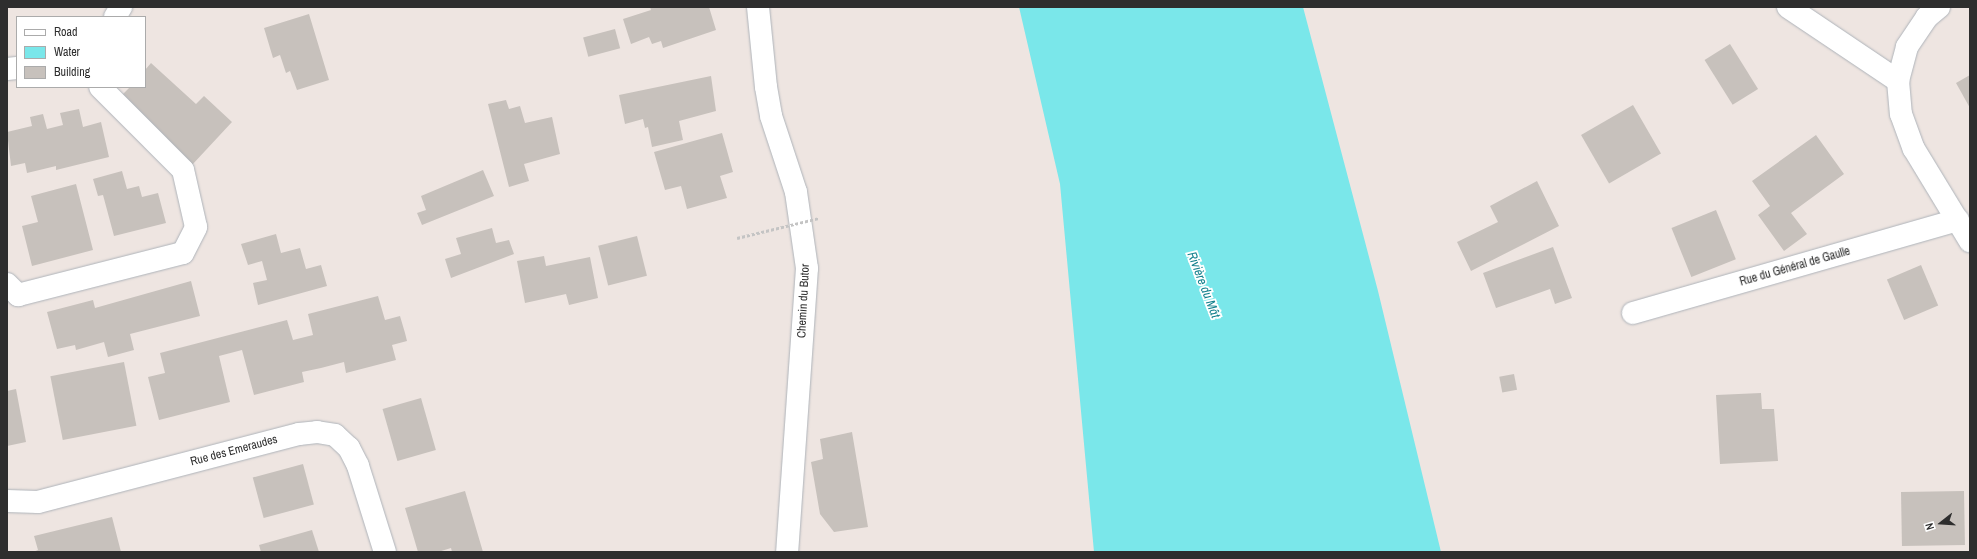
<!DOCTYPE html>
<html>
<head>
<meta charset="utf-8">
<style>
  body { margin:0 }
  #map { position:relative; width:1977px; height:559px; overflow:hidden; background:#eee5e1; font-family:"Archivo Narrow",sans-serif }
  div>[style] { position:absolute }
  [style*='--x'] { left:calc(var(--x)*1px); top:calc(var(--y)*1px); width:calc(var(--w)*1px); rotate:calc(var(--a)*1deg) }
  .water>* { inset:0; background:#7ae7ea }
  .building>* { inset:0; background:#c7c1bc; transform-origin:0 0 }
  .roads { filter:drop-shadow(0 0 1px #aeb3b9) drop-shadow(0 0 1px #aeb3b9) }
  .minor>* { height:22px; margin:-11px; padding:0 11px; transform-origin:11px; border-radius:11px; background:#fff }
  .path-bridge>* { height:2.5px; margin-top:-1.25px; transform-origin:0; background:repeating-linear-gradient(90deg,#c4c4c4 0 3px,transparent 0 5px) }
  span { translate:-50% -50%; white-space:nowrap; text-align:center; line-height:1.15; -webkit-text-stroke:3.5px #fff; paint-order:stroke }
  .street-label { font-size:12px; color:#2e2e2e }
  .water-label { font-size:13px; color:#14818d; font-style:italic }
  .frame { position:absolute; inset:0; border:8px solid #2e2e2e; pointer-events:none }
  .legend { position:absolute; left:16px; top:16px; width:130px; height:72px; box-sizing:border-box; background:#fff; border:1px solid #ababab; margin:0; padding:5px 7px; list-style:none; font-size:12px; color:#2e2e2e }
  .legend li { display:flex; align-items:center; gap:8px; height:20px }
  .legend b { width:20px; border:1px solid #ababab }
  .north { position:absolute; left:1921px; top:503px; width:40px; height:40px; -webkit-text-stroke:3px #fff; paint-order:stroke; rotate:253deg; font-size:11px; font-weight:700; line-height:16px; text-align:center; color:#2e2e2e }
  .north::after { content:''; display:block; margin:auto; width:14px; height:18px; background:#2e2e2e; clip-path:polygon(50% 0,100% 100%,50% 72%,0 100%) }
</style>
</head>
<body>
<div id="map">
  <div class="water">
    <i style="clip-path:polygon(1019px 7px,1303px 7px,1378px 291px,1441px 552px,1094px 552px,1060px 184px)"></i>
  </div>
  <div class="building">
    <i style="clip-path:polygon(650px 7px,709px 7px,716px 30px,663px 48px,661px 41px,652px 44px,649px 37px,631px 44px,623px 19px,651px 10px)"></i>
    <i style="clip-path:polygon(309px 14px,329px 80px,297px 90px,290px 71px,286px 73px,280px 55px,273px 58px,264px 28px)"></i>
    <i style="left:615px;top:29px;width:20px;height:33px;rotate:75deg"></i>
    <i style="left:1730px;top:44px;width:53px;height:30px;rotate:58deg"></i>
    <i style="clip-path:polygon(151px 63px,196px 104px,204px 96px,232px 122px,192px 165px,121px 96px,130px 87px,145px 87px,145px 70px)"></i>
    <i style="clip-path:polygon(1970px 75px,1970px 108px,1956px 83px)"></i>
    <i style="clip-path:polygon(711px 76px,716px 111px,679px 121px,683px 140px,652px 147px,648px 127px,645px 128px,643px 119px,625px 124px,619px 95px)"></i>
    <i style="clip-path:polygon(506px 100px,509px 109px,520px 106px,525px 123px,552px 117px,560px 154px,524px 164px,529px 181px,509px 187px,488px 104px)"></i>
    <i style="left:1633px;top:105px;width:56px;height:60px;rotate:60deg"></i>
    <i style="clip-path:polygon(79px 109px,83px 127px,101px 122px,109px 157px,56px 170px,56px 166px,27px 173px,25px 163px,11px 166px,7px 132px,32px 126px,30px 117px,43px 114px,47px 129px,63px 125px,60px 113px)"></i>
    <i style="clip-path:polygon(722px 133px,733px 172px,720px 176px,727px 198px,687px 209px,681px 186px,665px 190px,654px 152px)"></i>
    <i style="clip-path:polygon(1816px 135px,1844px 174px,1791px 213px,1807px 234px,1784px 251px,1758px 215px,1770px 206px,1752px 181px)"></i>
    <i style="clip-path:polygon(483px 170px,494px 196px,422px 225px,417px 213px,426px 210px,421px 196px)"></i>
    <i style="clip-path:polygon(122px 171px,127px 189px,139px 186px,142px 197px,158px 193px,166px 223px,114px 236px,103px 195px,98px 196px,93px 179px)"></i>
    <i style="clip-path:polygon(1537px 181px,1559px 226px,1471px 271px,1457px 242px,1498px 222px,1490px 206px)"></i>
    <i style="clip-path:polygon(76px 184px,93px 250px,32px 266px,22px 226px,38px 222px,31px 196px)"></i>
    <i style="left:1716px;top:210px;width:53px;height:48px;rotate:68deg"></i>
    <i style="clip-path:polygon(492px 228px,496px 243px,509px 240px,514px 254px,451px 278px,445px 259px,461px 254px,456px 238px)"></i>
    <i style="clip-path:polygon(276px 234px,281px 253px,300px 248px,306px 269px,321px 265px,327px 286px,258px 305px,253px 283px,267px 280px,262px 261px,248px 265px,241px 244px)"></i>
    <i style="left:637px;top:236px;width:41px;height:40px;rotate:76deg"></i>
    <i style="clip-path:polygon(1553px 247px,1572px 298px,1555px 304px,1550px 289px,1496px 308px,1483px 273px)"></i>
    <i style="clip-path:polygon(544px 256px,546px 266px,590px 257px,598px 298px,569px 305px,566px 294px,525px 303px,517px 261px)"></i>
    <i style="left:1921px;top:265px;width:44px;height:37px;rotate:67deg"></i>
    <i style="clip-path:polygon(191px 281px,200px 316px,130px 334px,134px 350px,108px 357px,104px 342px,76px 350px,75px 345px,57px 349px,47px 312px,93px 300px,95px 308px)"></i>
    <i style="clip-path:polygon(378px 296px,385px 320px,400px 316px,405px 333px,407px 341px,392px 345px,396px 360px,346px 373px,344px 362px,321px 368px,302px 372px,304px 382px,254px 395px,242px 350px,219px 356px,230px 402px,159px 420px,148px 377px,165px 373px,160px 353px,287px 320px,293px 340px,313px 335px,308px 314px)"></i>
    <i style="left:124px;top:362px;width:65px;height:75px;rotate:79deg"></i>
    <i style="left:1514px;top:374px;width:16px;height:15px;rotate:79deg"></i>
    <i style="clip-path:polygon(16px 389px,26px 442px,7px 446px,7px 391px)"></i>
    <i style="clip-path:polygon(1761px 393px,1762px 409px,1774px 409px,1778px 461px,1720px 464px,1716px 395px)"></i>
    <i style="left:421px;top:398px;width:54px;height:40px;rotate:74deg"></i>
    <i style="clip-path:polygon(852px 432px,868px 527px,834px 532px,820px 514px,811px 462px,823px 459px,820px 439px)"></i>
    <i style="left:303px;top:464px;width:42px;height:52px;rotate:75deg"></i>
    <i style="clip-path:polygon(465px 491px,483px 552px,452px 552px,451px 548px,438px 552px,418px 552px,405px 508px)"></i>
    <i style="left:1964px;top:491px;width:54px;height:63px;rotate:89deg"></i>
    <i style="clip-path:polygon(112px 517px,121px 552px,33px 552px,38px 550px,34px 536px)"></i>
    <i style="clip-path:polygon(312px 530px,319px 552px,261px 552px,259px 545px)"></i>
  </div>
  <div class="roads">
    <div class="minor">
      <i style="--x:758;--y:7;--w:80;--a:84.3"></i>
      <i style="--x:766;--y:87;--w:29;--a:80"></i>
      <i style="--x:771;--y:116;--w:80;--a:71.8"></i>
      <i style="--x:796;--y:192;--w:77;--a:81.8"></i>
      <i style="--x:807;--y:268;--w:285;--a:94"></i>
      <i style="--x:1788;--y:7;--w:133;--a:33.9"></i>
      <i style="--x:1939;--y:7;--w:16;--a:140"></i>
      <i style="--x:1927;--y:17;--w:36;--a:124"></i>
      <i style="--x:1907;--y:47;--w:35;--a:105"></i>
      <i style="--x:1898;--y:81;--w:33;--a:85"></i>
      <i style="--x:1901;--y:114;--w:37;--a:70"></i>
      <i style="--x:1914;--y:149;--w:108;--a:58.7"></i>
      <i style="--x:115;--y:17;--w:12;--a:-59"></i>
      <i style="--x:7;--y:69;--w:10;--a:-6"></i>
      <i style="--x:7;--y:284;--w:16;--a:45"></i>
      <i style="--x:18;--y:295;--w:170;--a:-14.3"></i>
      <i style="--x:183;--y:253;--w:29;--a:-63"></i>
      <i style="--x:196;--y:227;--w:58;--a:-102.8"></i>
      <i style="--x:183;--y:170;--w:117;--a:-135"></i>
      <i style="--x:1633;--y:313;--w:338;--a:-16"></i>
      <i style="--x:7;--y:501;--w:31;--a:2"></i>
      <i style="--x:38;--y:502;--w:270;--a:-14.6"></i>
      <i style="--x:299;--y:434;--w:18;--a:-6"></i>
      <i style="--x:317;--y:432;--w:18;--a:9"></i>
      <i style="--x:335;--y:435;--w:19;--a:43"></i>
      <i style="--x:349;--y:448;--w:20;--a:63"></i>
      <i style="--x:358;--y:466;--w:90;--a:72.6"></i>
    </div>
  </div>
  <div class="path-bridge">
    <i style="--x:737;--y:238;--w:84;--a:-13.7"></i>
  </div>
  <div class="street-label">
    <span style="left:1795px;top:267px;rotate:-16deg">Rue du Général de Gaulle</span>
    <span style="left:804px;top:301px;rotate:-87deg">Chemin du Butor</span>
    <span style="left:234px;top:451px;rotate:-15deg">Rue des Emeraudes</span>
  </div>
  <div class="water-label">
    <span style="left:1203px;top:285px;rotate:69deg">Rivière du Mât</span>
  </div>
  <div class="frame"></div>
  <ul class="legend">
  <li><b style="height:5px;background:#fff"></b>Road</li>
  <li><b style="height:11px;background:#7ae7ea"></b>Water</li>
  <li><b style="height:11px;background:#c7c1bc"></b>Building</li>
  </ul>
  <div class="north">N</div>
</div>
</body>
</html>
